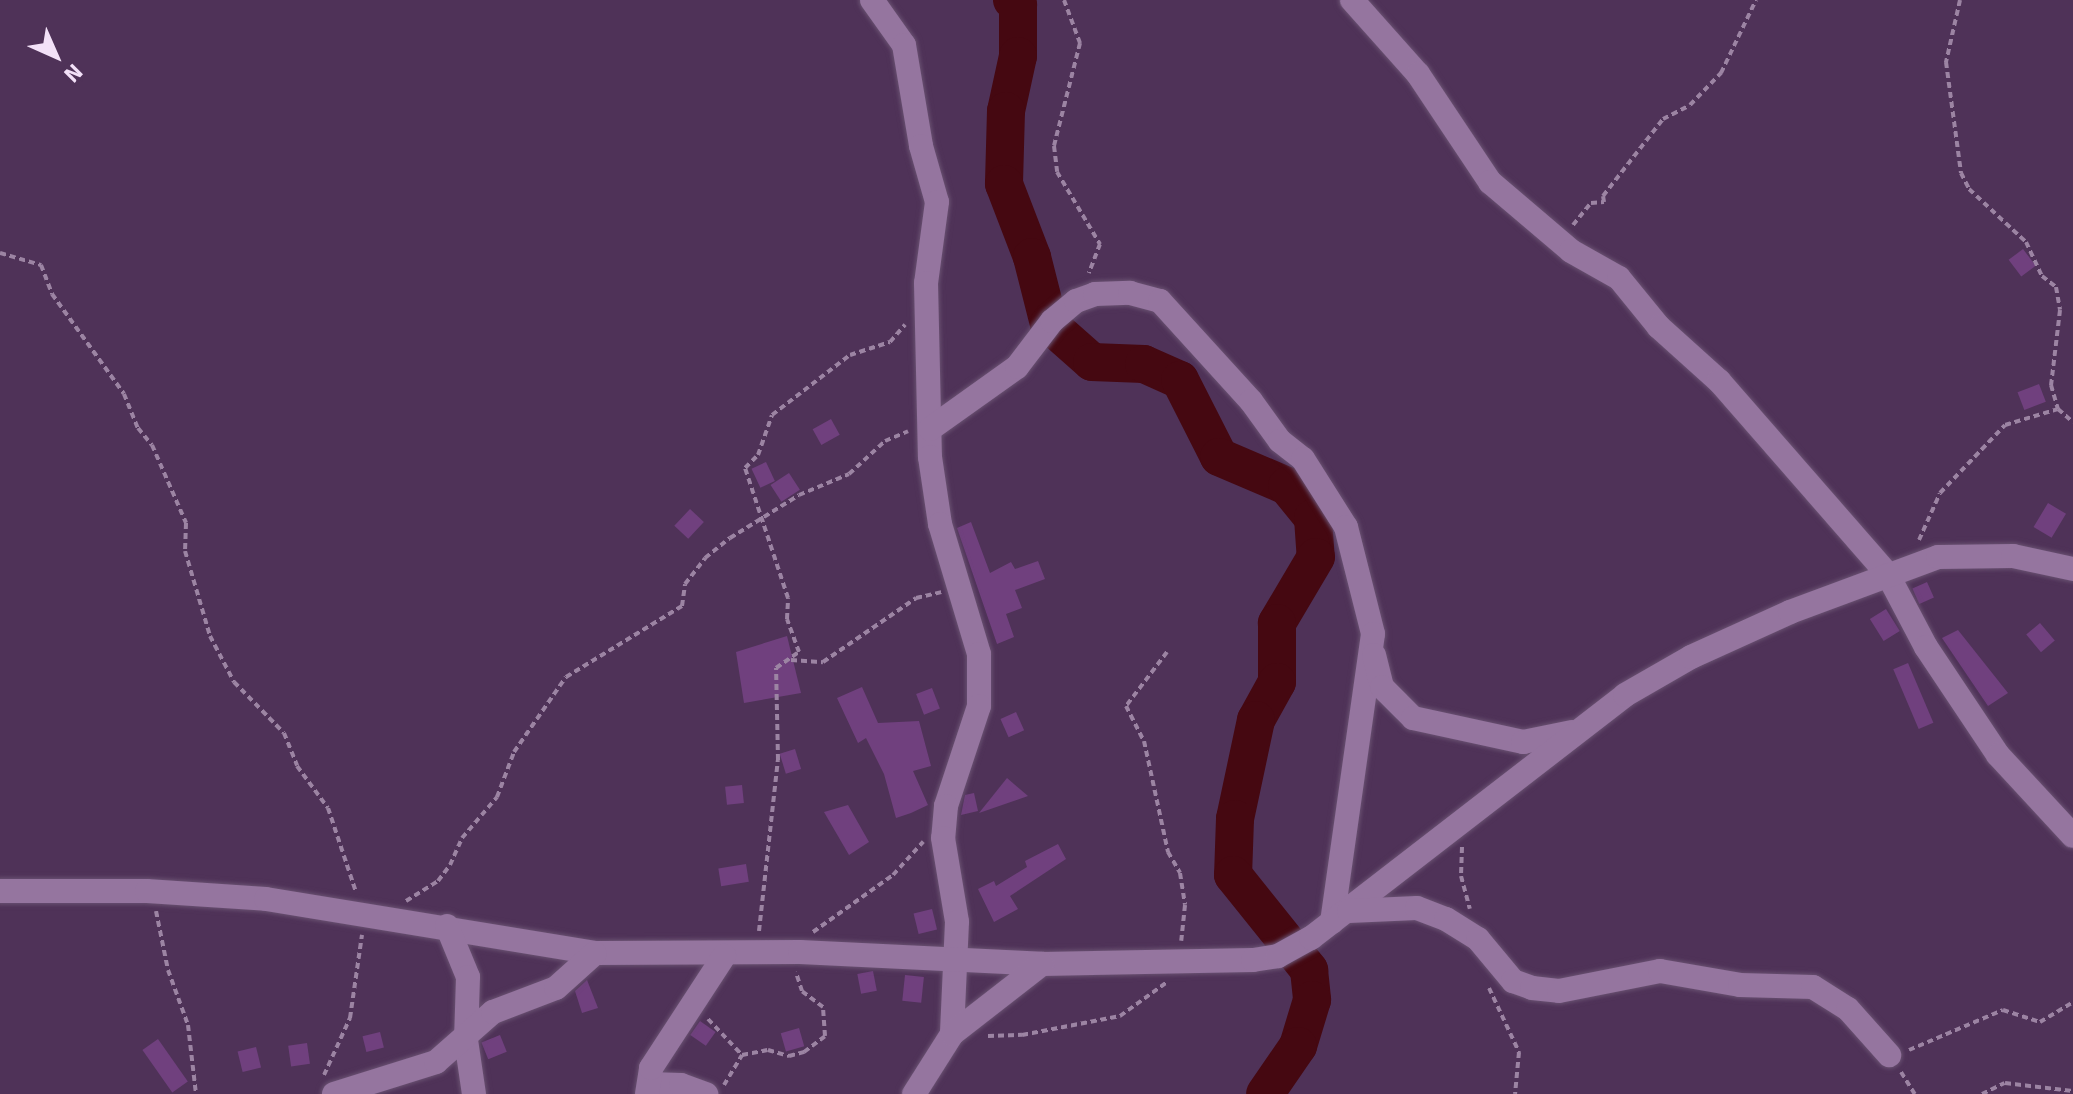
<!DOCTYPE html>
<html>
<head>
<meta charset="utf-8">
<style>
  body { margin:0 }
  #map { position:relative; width:2073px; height:1094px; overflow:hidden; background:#4f3258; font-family:Signika,sans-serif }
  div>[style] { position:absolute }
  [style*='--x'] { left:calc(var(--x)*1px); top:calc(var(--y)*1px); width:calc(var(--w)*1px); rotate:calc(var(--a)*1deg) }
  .river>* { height:38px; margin:-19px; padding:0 19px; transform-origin:19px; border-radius:19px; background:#450811 }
  .building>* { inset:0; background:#70407e; transform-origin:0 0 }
  .path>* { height:4px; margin-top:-2px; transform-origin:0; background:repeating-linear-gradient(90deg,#9c84a3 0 6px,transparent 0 10px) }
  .roads { filter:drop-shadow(0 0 2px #695171) drop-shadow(0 0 2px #695171) }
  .minor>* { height:24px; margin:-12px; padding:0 12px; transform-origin:12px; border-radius:12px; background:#95759f }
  span { translate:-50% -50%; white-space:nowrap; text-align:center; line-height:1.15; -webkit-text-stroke:6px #4f3258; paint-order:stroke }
  .north { position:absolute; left:16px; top:16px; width:80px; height:80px; -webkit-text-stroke:6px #4f3258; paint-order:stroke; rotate:135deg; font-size:22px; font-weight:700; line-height:32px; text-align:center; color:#f3e1f8 }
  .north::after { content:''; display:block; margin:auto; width:28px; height:36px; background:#f3e1f8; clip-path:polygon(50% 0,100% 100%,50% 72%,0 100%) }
</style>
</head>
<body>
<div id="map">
  <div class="river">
    <i style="--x:1012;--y:0;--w:8;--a:40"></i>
    <i style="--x:1018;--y:5;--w:51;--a:90"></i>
    <i style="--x:1018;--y:56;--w:56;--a:102.3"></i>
    <i style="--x:1006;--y:111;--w:73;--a:91.6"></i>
    <i style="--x:1004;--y:184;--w:78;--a:69"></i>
    <i style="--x:1032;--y:257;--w:69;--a:75.8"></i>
    <i style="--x:1049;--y:324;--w:57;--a:41.5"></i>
    <i style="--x:1092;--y:362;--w:52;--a:2.2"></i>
    <i style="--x:1144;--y:364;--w:39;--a:24"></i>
    <i style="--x:1180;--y:380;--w:86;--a:63.1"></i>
    <i style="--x:1219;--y:457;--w:74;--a:23.1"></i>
    <i style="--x:1287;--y:486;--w:41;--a:50.9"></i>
    <i style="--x:1313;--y:518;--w:39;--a:86"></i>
    <i style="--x:1316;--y:557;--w:77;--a:120.6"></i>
    <i style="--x:1277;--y:623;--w:59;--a:90"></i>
    <i style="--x:1277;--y:682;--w:43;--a:118.9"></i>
    <i style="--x:1256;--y:720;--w:101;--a:102"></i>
    <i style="--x:1235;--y:819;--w:56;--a:92"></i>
    <i style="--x:1233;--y:875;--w:122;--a:51.3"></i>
    <i style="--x:1309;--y:970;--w:30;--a:84"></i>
    <i style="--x:1312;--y:1000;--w:48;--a:106.9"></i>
    <i style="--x:1298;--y:1046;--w:58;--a:124.5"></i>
  </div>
  <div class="building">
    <i style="left:2023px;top:249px;width:21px;height:18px;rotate:53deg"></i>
    <i style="left:2039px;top:384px;width:19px;height:23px;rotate:69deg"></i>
    <i style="left:831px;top:419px;width:18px;height:21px;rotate:61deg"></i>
    <i style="left:766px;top:462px;width:21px;height:16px;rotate:65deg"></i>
    <i style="left:789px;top:473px;width:20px;height:22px;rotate:57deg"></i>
    <i style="left:2048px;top:503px;width:21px;height:28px;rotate:31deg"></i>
    <i style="left:690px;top:509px;width:19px;height:23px;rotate:43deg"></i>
    <i style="clip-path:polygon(971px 522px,990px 573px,1011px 562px,1015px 569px,1038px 561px,1045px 579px,1015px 590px,1022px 608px,1006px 614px,1014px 637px,997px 644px,957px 528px)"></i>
    <i style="left:1927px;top:582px;width:17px;height:16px;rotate:66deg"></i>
    <i style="left:1886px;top:609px;width:26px;height:19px;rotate:58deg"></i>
    <i style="left:2040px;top:623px;width:23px;height:18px;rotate:50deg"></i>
    <i style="clip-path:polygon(1958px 630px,2008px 693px,1988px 706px,1942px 638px)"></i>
    <i style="clip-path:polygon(787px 636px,801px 693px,744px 703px,736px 652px)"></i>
    <i style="left:1908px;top:663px;width:65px;height:16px;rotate:67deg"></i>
    <i style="clip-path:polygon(862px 687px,878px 723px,919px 721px,931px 766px,913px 771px,928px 805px,911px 813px,896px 818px,884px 774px,866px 738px,858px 743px,837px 698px)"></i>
    <i style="left:932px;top:688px;width:22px;height:17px;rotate:69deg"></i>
    <i style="left:1016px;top:712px;width:20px;height:17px;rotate:66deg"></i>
    <i style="left:795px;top:749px;width:21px;height:16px;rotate:73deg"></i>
    <i style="clip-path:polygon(1007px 778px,1028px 796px,979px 813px)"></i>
    <i style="left:742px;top:785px;width:18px;height:17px;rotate:84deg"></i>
    <i style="clip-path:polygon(974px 793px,978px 811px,961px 815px,965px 795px)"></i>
    <i style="clip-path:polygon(848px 805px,869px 842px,849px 855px,824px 812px)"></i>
    <i style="clip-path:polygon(1058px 844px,1066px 859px,1010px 896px,1018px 909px,994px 922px,978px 889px,994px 881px,996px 886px,1027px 867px,1025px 861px)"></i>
    <i style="left:746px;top:864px;width:18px;height:28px;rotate:81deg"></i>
    <i style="left:932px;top:909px;width:21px;height:19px;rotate:76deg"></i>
    <i style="left:873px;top:971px;width:20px;height:16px;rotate:79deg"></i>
    <i style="left:905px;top:975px;width:19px;height:26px;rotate:6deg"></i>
    <i style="clip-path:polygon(587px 980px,598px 1008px,582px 1013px,575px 991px)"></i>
    <i style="left:700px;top:1021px;width:19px;height:17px;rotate:35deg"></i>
    <i style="left:799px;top:1028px;width:19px;height:19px;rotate:74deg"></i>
    <i style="left:380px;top:1032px;width:16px;height:18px;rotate:76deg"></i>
    <i style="left:500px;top:1035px;width:18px;height:20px;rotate:68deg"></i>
    <i style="left:158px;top:1039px;width:52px;height:19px;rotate:55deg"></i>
    <i style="left:307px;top:1043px;width:21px;height:19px;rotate:82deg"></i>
    <i style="left:256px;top:1047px;width:21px;height:19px;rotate:76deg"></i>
  </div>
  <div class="path">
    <i style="--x:1064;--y:0;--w:46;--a:69.6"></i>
    <i style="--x:1080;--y:43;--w:106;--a:104.2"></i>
    <i style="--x:1054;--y:146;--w:26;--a:83"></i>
    <i style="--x:1057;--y:172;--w:84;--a:59.2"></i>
    <i style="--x:1100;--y:244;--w:31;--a:111"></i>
    <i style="--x:1960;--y:0;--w:64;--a:102.7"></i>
    <i style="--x:1946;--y:62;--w:112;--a:82.3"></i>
    <i style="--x:1961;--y:173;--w:18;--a:63"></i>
    <i style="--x:1969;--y:189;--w:78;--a:42.9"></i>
    <i style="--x:2026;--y:242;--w:38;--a:65"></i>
    <i style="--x:2042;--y:276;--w:18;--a:38"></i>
    <i style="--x:2056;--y:287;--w:23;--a:80"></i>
    <i style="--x:2060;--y:310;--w:76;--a:96.8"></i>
    <i style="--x:2051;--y:385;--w:25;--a:74"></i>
    <i style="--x:1573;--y:225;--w:28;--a:-51"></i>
    <i style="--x:1591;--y:203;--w:13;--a:-4"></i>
    <i style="--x:1604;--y:202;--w:6;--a:-99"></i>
    <i style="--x:1603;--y:196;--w:98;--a:-52.1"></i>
    <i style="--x:1663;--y:119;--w:30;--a:-27"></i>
    <i style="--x:1690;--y:105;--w:45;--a:-45.9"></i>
    <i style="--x:1721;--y:73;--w:81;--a:-64.4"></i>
    <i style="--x:0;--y:253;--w:43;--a:16.3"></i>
    <i style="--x:41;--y:265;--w:31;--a:69"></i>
    <i style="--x:52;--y:294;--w:123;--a:54.2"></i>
    <i style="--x:124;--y:394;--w:37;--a:68"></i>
    <i style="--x:138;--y:428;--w:22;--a:51"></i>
    <i style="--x:152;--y:445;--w:85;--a:66.4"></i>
    <i style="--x:186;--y:523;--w:28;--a:92"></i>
    <i style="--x:185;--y:551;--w:89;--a:73.6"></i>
    <i style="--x:210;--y:636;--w:52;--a:62.4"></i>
    <i style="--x:234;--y:682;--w:71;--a:45.6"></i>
    <i style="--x:284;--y:733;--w:35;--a:68"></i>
    <i style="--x:297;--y:766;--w:52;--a:53.6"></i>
    <i style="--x:328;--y:808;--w:89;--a:71.6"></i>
    <i style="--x:1919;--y:540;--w:51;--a:-65.9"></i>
    <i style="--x:1940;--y:493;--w:94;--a:-46.3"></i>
    <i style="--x:2005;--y:425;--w:55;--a:-16.8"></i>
    <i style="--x:2058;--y:409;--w:20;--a:41"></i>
    <i style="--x:1167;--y:652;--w:68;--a:127.2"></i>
    <i style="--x:1126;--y:706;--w:39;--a:63"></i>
    <i style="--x:1144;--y:741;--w:114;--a:77.8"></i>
    <i style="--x:1168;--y:852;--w:24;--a:60"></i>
    <i style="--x:1180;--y:873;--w:32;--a:81"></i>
    <i style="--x:1185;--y:905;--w:36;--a:96"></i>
    <i style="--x:791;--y:660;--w:32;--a:4"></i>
    <i style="--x:823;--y:662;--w:113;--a:-34.5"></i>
    <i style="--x:916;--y:598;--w:26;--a:-13"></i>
    <i style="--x:1462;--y:847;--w:29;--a:92"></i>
    <i style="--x:1461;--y:876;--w:34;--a:75"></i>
    <i style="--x:406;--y:901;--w:38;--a:-32"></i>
    <i style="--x:438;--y:881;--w:20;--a:-53"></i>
    <i style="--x:450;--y:865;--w:30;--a:-66"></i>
    <i style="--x:462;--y:838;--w:54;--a:-49.5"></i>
    <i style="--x:497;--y:797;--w:48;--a:-69.3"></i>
    <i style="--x:514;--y:752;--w:91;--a:-55.3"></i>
    <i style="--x:566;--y:677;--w:136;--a:-31.5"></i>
    <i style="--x:682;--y:606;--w:22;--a:-82"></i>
    <i style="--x:685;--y:584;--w:33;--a:-52"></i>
    <i style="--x:705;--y:558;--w:32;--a:-39"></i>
    <i style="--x:730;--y:538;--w:81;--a:-31.9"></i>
    <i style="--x:799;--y:495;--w:54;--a:-22.8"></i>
    <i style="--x:849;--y:474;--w:49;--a:-42.5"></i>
    <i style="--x:885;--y:441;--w:25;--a:-23"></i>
    <i style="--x:156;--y:911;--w:60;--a:78.5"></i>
    <i style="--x:168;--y:970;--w:59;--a:70"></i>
    <i style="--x:188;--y:1025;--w:69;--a:83.4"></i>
    <i style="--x:759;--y:931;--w:172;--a:-83.7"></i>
    <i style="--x:778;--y:760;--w:92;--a:-91.2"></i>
    <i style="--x:776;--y:668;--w:28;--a:-35"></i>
    <i style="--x:799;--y:652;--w:35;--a:-110"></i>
    <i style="--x:787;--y:619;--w:21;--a:-87"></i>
    <i style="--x:788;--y:598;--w:137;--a:-108.3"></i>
    <i style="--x:745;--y:468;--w:18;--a:-45"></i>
    <i style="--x:758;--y:455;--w:42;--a:-70.7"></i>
    <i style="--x:772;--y:415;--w:98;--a:-37.6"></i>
    <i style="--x:850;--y:355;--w:42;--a:-18"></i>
    <i style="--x:890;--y:342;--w:23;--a:-49"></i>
    <i style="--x:813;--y:932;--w:98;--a:-35.5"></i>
    <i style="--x:893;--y:875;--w:45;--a:-47.7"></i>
    <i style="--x:1489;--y:988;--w:71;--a:64.9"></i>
    <i style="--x:1519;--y:1052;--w:42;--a:95.4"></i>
    <i style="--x:708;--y:1019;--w:50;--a:46.6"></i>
    <i style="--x:988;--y:1036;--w:34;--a:-2"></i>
    <i style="--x:1022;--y:1035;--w:100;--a:-11"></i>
    <i style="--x:1120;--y:1016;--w:57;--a:-35.7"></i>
    <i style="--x:1909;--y:1050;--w:102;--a:-23.1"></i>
    <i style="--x:2003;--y:1010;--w:39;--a:18"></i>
    <i style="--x:2040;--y:1022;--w:39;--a:-31"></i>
    <i style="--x:1901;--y:1072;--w:26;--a:58"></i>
    <i style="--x:324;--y:1075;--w:63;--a:-65.5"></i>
    <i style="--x:350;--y:1018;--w:84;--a:-81.8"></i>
    <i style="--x:724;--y:1085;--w:35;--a:-59"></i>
    <i style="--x:742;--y:1055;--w:26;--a:-11"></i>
    <i style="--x:768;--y:1050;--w:22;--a:16"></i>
    <i style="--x:789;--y:1056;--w:16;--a:-15"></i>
    <i style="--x:804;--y:1052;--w:26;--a:-37"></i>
    <i style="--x:825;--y:1036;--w:29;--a:-94"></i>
    <i style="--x:823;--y:1007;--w:26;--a:-143"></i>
    <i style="--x:802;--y:991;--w:20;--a:-108"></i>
    <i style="--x:1982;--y:1094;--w:25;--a:-26"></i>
    <i style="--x:2005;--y:1083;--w:68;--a:6.7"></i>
  </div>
  <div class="roads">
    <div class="minor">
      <i style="--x:872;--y:0;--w:55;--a:54.6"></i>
      <i style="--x:904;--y:45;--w:102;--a:80.4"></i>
      <i style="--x:921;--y:146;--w:58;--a:74.1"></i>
      <i style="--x:937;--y:202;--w:82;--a:97.7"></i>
      <i style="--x:926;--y:283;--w:174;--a:88.7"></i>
      <i style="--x:930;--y:457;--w:68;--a:81.5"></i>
      <i style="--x:940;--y:524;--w:136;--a:73.3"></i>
      <i style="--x:979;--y:654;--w:52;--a:90"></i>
      <i style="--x:979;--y:706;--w:105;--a:108.3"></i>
      <i style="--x:946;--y:806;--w:32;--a:95"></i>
      <i style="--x:943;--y:838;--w:85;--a:80.5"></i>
      <i style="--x:957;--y:922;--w:112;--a:92.6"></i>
      <i style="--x:952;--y:1034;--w:71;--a:122.3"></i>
      <i style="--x:1352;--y:0;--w:99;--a:48.3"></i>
      <i style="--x:1418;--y:74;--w:130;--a:56.3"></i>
      <i style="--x:1490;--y:182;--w:106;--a:40.4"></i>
      <i style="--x:1571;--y:251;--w:55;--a:29.4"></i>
      <i style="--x:1619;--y:278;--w:63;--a:50.8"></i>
      <i style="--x:1659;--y:327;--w:81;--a:42"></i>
      <i style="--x:1719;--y:381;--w:257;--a:48.9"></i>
      <i style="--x:1888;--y:575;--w:81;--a:62.2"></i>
      <i style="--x:1926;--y:647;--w:130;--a:56.3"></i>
      <i style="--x:1998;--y:755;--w:110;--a:47.2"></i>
      <i style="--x:930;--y:429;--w:107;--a:-35.5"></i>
      <i style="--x:1017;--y:367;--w:58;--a:-52.7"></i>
      <i style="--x:1052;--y:321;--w:31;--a:-40"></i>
      <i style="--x:1076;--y:301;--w:20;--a:-20"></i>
      <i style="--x:1095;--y:294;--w:35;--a:-2"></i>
      <i style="--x:1130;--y:293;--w:31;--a:15"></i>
      <i style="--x:1160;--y:301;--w:135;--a:47.7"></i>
      <i style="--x:1251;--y:401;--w:49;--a:54.1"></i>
      <i style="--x:1280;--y:441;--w:29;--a:38"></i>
      <i style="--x:1303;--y:459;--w:80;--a:57.7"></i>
      <i style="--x:1346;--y:527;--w:110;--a:75.8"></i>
      <i style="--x:1373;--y:634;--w:291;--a:98.1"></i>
      <i style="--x:1374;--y:655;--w:33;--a:76"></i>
      <i style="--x:1382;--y:687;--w:44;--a:45"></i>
      <i style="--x:1413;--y:718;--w:113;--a:12.3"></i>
      <i style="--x:1523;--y:742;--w:50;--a:-11.5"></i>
      <i style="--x:0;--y:891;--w:147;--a:0"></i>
      <i style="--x:147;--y:891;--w:119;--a:3.8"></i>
      <i style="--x:266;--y:899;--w:333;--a:9.3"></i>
      <i style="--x:595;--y:953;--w:205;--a:-0.3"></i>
      <i style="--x:800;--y:952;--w:242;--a:2.8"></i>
      <i style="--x:1042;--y:964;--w:211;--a:-1.1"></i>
      <i style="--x:1253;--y:960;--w:25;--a:-9"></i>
      <i style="--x:1278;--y:956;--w:38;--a:-29"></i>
      <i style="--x:1311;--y:938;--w:397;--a:-37.7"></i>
      <i style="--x:1625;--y:695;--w:76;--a:-29.9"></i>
      <i style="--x:1691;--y:657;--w:109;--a:-24.4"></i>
      <i style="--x:1790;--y:612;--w:158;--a:-20.4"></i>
      <i style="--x:1938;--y:557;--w:75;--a:-0.8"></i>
      <i style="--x:2013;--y:556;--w:61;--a:12.2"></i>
      <i style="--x:1349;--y:911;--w:68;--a:-2.5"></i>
      <i style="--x:1417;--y:908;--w:31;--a:21"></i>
      <i style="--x:1446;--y:919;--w:38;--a:32"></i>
      <i style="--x:1478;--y:939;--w:55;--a:50.2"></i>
      <i style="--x:1513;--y:981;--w:20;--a:20"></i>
      <i style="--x:1532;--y:988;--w:27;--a:6"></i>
      <i style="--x:1559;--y:991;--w:103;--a:-11.2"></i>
      <i style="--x:1660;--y:971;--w:81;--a:9.9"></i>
      <i style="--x:1740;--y:985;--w:73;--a:1.6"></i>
      <i style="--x:1813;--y:987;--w:41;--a:32.2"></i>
      <i style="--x:1848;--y:1009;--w:62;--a:48.3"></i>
      <i style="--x:447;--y:926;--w:55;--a:67.6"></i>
      <i style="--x:468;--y:977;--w:63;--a:91.8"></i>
      <i style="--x:466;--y:1040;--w:55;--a:81.6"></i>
      <i style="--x:952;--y:1034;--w:114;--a:-37.9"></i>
      <i style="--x:649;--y:1084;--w:32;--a:2"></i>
      <i style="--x:681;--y:1085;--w:27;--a:20"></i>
      <i style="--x:334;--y:1094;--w:107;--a:-17.4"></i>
      <i style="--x:436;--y:1062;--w:76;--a:-41.3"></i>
      <i style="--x:493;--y:1012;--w:67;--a:-20.9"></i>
      <i style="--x:556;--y:988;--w:52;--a:-41.9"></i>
      <i style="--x:647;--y:1094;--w:26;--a:-81"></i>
      <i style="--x:651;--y:1068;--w:134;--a:-56.9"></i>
    </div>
  </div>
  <div class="north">N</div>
</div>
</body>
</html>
